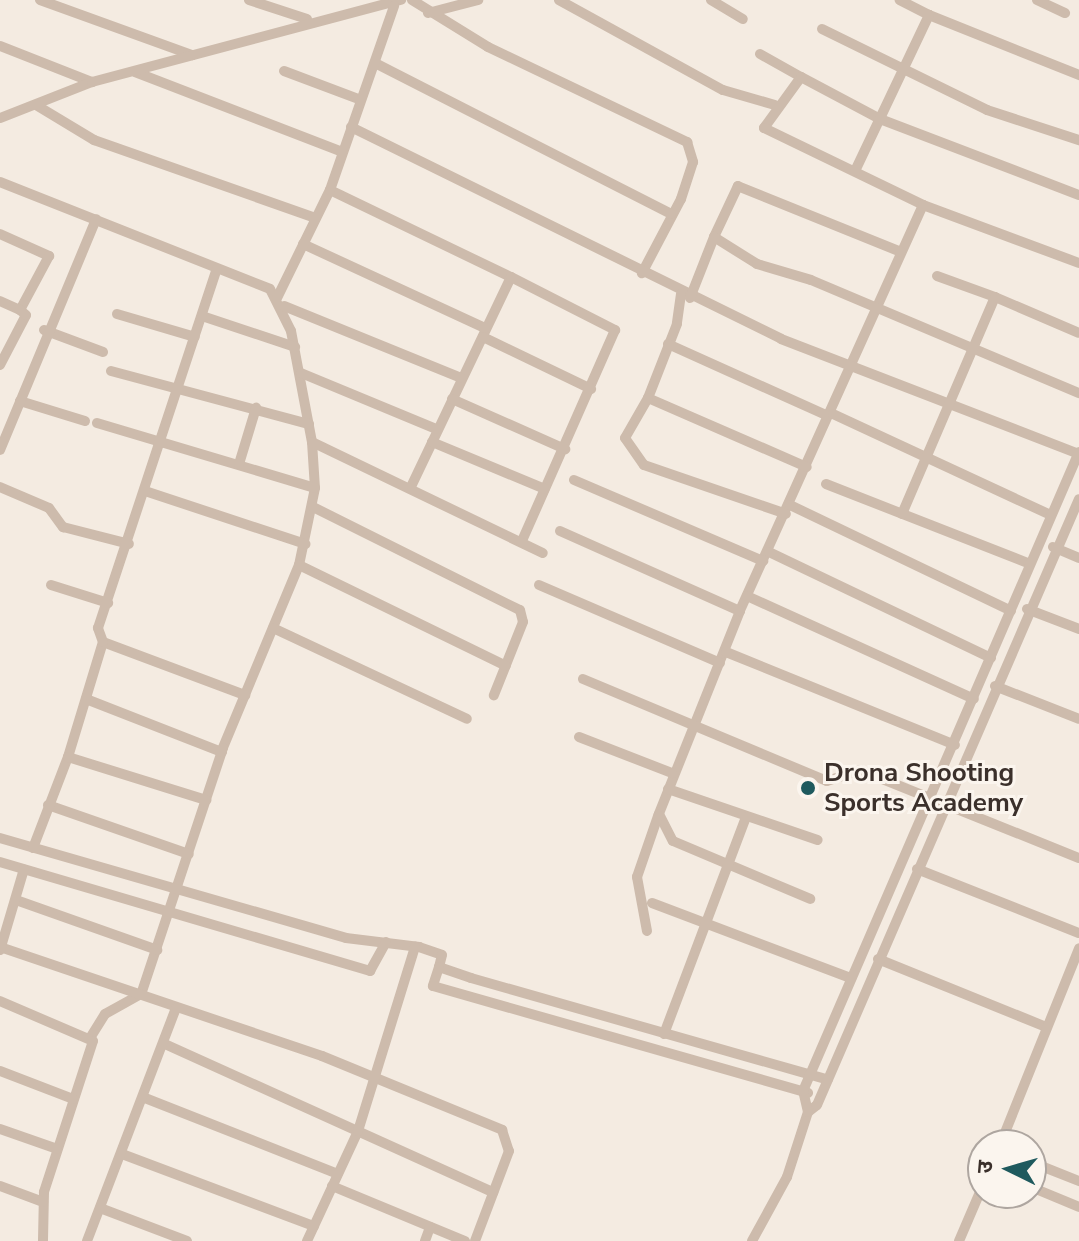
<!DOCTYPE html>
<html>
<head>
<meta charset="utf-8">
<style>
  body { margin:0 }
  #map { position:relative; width:1079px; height:1241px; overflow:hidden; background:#f4ebe1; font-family:"Nunito Sans","Noto Sans Devanagari",sans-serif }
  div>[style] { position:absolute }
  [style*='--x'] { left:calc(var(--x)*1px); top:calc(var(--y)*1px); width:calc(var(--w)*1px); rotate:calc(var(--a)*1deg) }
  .street>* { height:10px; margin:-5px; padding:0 5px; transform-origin:5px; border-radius:5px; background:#cdbbac }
  .dots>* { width:22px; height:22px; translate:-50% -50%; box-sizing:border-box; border:4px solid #fbf5ee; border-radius:50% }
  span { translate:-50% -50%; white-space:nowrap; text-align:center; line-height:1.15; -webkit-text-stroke:6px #fbf5ee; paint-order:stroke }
  .poi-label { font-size:26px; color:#3b302b; font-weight:700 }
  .left { translate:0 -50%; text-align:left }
  .north { position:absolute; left:967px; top:1129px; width:80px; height:80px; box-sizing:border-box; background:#fbf5ee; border:2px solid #aea6a0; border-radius:50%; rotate:275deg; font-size:22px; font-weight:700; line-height:32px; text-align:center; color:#3b302b }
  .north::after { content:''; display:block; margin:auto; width:28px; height:36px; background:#1f5a5e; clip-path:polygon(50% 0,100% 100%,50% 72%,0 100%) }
</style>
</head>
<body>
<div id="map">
  <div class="street">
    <i style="--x:40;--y:0;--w:162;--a:19.9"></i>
    <i style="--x:249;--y:0;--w:61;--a:18.1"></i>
    <i style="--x:412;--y:0;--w:89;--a:31.7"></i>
    <i style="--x:488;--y:47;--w:221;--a:25.5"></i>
    <i style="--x:687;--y:142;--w:21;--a:73"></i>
    <i style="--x:693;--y:162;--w:39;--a:108"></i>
    <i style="--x:681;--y:199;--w:84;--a:117.8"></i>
    <i style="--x:559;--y:0;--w:187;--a:28.8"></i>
    <i style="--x:723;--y:90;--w:54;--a:16.1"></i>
    <i style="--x:711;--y:0;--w:37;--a:31"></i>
    <i style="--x:1037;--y:0;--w:31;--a:25"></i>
    <i style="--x:428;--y:13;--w:52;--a:-14.6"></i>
    <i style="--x:929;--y:15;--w:162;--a:21.8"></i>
    <i style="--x:822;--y:29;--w:184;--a:26.1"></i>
    <i style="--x:987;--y:110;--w:97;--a:18.1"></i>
    <i style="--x:0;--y:46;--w:99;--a:21.4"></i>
    <i style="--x:760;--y:54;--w:47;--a:29.3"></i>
    <i style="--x:801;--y:77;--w:63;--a:126"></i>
    <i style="--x:764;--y:128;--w:177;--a:25.8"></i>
    <i style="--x:923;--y:205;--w:445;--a:114.3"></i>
    <i style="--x:740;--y:611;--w:219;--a:111.8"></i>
    <i style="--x:659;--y:814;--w:30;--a:63"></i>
    <i style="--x:673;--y:841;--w:149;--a:22.9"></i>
    <i style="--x:375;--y:63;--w:332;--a:27"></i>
    <i style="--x:284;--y:71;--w:82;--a:20.6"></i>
    <i style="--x:135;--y:72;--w:220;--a:21.1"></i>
    <i style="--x:801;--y:77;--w:89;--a:28"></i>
    <i style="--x:880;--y:119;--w:213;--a:20.9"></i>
    <i style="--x:36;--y:105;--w:68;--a:31.1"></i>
    <i style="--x:94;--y:140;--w:234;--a:19.4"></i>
    <i style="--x:0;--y:118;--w:99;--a:-21.4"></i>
    <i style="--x:92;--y:82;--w:320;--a:-14.9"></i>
    <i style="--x:351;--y:127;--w:479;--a:26.2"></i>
    <i style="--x:781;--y:339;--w:319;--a:21.1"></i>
    <i style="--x:855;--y:171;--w:173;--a:-64.6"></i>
    <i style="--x:929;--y:15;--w:33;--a:-153"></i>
    <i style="--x:0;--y:182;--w:290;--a:21.6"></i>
    <i style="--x:270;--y:289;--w:47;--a:63.4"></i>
    <i style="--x:291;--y:331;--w:113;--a:79.3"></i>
    <i style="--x:312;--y:442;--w:46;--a:86.3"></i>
    <i style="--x:315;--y:488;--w:79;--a:101.7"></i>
    <i style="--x:299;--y:565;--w:198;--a:112.6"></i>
    <i style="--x:223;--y:748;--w:259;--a:108.4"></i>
    <i style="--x:141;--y:994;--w:41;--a:150.9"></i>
    <i style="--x:105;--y:1014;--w:26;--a:122"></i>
    <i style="--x:330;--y:190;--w:201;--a:25.7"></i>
    <i style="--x:511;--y:277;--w:233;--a:115.5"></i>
    <i style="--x:923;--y:205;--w:166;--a:20.4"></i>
    <i style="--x:0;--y:234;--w:54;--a:24.2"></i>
    <i style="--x:49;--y:256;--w:61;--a:118.2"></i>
    <i style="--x:20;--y:310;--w:22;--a:-156"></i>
    <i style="--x:303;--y:244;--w:200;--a:24.8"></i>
    <i style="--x:901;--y:252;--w:176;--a:-158"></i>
    <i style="--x:738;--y:186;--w:56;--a:115.2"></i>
    <i style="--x:714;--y:237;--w:51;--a:32.1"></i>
    <i style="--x:757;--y:264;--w:56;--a:16.5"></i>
    <i style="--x:811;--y:280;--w:291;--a:22.9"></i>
    <i style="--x:937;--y:276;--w:62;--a:19.9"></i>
    <i style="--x:511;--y:277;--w:117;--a:27"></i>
    <i style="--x:615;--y:330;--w:231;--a:113.8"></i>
    <i style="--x:681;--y:294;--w:30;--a:98"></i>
    <i style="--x:677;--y:324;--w:79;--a:111.4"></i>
    <i style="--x:648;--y:398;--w:173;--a:23.5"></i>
    <i style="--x:277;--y:298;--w:120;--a:-63.9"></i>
    <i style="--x:330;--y:190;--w:195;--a:-70.8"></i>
    <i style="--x:690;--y:298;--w:66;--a:-68.5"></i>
    <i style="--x:284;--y:306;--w:191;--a:22.1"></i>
    <i style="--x:117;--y:314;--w:81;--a:16.4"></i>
    <i style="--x:205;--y:317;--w:95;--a:18.4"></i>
    <i style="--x:44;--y:330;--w:63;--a:20.4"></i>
    <i style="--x:483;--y:337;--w:120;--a:25.7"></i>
    <i style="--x:668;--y:344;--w:175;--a:24.2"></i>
    <i style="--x:0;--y:365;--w:56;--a:-62.5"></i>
    <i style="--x:26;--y:315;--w:8;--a:-140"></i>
    <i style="--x:111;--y:371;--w:205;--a:15"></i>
    <i style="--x:301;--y:373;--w:146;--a:22.5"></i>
    <i style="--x:648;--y:398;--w:46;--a:119.9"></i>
    <i style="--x:625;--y:438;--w:33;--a:55"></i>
    <i style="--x:644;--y:465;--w:150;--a:19"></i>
    <i style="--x:452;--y:399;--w:124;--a:23.9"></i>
    <i style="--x:20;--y:401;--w:68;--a:17.1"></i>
    <i style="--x:833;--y:414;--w:240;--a:24.9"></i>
    <i style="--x:97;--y:423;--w:227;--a:16.6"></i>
    <i style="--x:312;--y:442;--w:256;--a:25.7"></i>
    <i style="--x:432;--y:442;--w:122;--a:22.6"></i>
    <i style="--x:0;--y:450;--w:250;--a:-67.4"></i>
    <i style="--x:239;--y:464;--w:59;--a:-73.1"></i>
    <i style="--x:574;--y:480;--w:206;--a:23.2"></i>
    <i style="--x:826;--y:484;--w:219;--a:21.4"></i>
    <i style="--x:0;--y:487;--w:53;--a:23.2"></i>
    <i style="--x:49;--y:508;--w:24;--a:54"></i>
    <i style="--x:63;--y:527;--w:68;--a:14.4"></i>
    <i style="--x:145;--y:491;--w:169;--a:18.3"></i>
    <i style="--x:790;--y:505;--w:245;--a:25.6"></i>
    <i style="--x:313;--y:507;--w:231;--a:26.5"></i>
    <i style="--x:520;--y:610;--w:12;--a:76"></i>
    <i style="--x:523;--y:622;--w:79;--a:111.7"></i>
    <i style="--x:902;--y:514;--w:236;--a:-66.8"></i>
    <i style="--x:995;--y:297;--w:91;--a:23.2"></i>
    <i style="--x:560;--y:531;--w:197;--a:24"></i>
    <i style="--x:1053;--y:547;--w:28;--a:23"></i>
    <i style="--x:769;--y:552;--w:246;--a:25.5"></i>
    <i style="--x:299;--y:565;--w:230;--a:26"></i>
    <i style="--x:51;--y:585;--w:60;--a:17.5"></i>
    <i style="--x:539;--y:585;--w:197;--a:23.3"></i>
    <i style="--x:747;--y:596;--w:249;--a:24.4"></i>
    <i style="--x:1027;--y:609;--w:56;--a:21"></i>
    <i style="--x:273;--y:628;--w:214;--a:25.1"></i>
    <i style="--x:103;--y:642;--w:152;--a:20.5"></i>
    <i style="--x:726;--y:652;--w:247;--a:22.1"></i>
    <i style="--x:583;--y:679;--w:264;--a:22.7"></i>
    <i style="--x:827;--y:781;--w:35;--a:-18"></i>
    <i style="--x:860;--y:770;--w:236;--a:21.9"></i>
    <i style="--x:995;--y:686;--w:90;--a:21.4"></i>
    <i style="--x:86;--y:699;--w:146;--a:21.3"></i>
    <i style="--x:579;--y:737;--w:100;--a:21.2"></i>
    <i style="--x:68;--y:757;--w:120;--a:-73.1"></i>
    <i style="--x:103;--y:642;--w:15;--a:-110"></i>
    <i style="--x:98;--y:628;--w:378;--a:-71.7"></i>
    <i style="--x:668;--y:789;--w:158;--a:18.8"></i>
    <i style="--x:48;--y:805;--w:149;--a:19.2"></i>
    <i style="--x:0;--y:838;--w:360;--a:16.1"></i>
    <i style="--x:346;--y:938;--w:74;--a:7"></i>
    <i style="--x:419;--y:947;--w:24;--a:19"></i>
    <i style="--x:442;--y:955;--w:12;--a:104"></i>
    <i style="--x:439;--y:967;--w:34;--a:19"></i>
    <i style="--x:471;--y:978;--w:371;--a:15.9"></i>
    <i style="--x:33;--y:848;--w:97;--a:-69"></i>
    <i style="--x:68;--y:757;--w:145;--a:17.3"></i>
    <i style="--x:0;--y:862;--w:386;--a:16.4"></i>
    <i style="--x:370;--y:971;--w:33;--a:-61"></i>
    <i style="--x:917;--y:869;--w:174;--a:21.6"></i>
    <i style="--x:16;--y:900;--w:150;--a:19.5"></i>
    <i style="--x:652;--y:903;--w:213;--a:20.7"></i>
    <i style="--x:647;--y:931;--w:55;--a:-100.5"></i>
    <i style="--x:637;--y:877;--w:65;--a:-71"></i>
    <i style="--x:0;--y:947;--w:340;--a:18.7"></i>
    <i style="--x:322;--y:1056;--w:195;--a:22.3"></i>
    <i style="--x:502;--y:1130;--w:22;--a:72"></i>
    <i style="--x:509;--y:1151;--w:96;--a:110.7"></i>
    <i style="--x:0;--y:950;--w:84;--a:-73.5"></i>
    <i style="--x:878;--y:959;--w:179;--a:22"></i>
    <i style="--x:439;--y:967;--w:20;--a:108"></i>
    <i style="--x:433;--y:986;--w:390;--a:15.9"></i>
    <i style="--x:0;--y:1001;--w:101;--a:23.3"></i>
    <i style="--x:93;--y:1041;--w:159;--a:108"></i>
    <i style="--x:44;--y:1192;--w:49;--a:91.2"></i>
    <i style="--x:664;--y:1034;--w:232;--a:-69.3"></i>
    <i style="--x:167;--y:1045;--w:358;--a:24.3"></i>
    <i style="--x:0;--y:1071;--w:78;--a:21"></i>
    <i style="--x:145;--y:1098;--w:207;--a:21.5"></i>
    <i style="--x:808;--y:1112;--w:11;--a:-38"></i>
    <i style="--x:817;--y:1105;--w:660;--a:-66.62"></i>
    <i style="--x:0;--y:1129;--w:60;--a:19.3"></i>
    <i style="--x:1000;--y:1145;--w:212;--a:-68.1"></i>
    <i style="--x:122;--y:1154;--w:205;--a:20.6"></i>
    <i style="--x:1031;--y:1162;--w:52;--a:21.6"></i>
    <i style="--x:0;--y:1186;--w:46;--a:20.4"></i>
    <i style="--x:332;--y:1186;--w:144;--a:22.5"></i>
    <i style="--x:1031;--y:1187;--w:52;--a:22.6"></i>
    <i style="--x:100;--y:1208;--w:93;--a:20.8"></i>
    <i style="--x:87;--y:1241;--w:249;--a:-69.1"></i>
    <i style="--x:307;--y:1241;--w:121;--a:-65.1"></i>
    <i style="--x:358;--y:1131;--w:193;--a:-72.8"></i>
    <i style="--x:425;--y:1241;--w:15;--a:-70"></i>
    <i style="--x:752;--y:1241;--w:73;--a:-61.3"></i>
    <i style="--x:787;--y:1177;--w:68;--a:-72.1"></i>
    <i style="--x:808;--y:1112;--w:22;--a:-103"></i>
    <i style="--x:803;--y:1091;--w:696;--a:-66.64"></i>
    <i style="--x:959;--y:1241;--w:61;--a:-66.8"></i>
  </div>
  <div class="dots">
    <i style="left:808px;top:788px;background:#1f5a5e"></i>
  </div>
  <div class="poi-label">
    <span class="left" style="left:824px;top:788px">Drona Shooting<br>Sports Academy</span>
  </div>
  <div class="north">उ</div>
</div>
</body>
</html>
